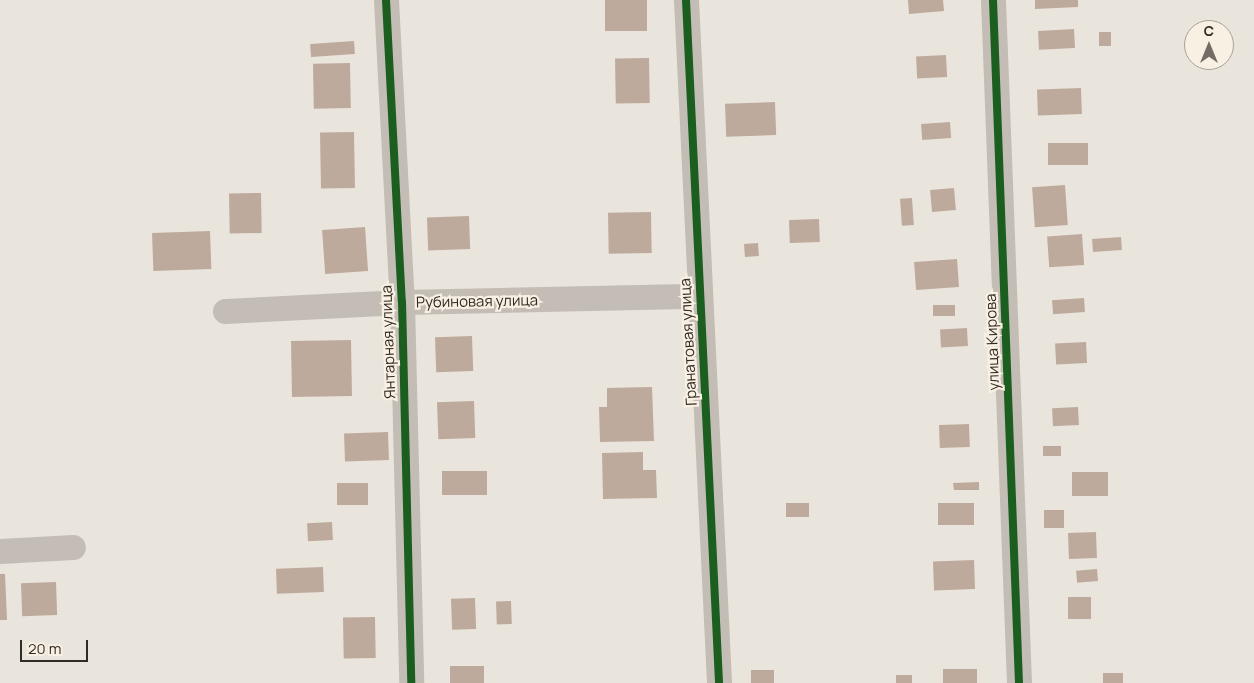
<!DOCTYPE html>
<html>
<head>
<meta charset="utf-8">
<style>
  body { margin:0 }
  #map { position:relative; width:1254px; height:683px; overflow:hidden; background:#eae5dc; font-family:Manrope,sans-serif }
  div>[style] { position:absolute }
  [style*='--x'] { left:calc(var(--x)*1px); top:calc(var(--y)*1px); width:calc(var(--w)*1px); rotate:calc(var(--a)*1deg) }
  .building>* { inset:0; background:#beaa9d; transform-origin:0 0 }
  .minor>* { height:25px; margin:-12.5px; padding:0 12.5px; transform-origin:12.5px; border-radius:12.5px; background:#c3bdb5 }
  .cycleway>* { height:8px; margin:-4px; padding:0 4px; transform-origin:4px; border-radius:4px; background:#1b5e20 }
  span { translate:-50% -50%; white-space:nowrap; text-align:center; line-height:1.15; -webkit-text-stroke:4.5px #f8f0e2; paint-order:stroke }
  .street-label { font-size:15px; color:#332a25 }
  .north { position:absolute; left:1184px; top:20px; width:50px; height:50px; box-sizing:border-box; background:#f8f0e2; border:1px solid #a9a196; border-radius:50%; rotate:0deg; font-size:14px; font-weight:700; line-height:20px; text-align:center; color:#332a25 }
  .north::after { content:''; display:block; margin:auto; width:18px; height:22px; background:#736b65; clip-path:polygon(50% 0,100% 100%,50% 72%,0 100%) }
  .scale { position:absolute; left:20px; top:640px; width:68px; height:22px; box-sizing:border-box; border:2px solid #332a25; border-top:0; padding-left:6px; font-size:15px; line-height:18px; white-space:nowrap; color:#332a25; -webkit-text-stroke:4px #f8f0e2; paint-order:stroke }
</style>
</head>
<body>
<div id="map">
  <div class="building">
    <i style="left:605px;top:0;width:42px;height:31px"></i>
    <i style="clip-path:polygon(908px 0,943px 0,944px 11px,909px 14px)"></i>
    <i style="clip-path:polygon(1035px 0,1078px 0,1078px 7px,1035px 9px)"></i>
    <i style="left:1074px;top:29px;width:19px;height:36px;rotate:87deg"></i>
    <i style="left:1099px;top:32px;width:12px;height:14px"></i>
    <i style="left:354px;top:41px;width:13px;height:44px;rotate:86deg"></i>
    <i style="left:946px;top:55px;width:22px;height:30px;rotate:87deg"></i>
    <i style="left:649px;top:58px;width:45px;height:34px;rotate:89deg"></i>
    <i style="left:350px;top:63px;width:45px;height:37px;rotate:89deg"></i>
    <i style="left:1081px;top:88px;width:26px;height:44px;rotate:88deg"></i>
    <i style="left:775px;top:102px;width:33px;height:50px;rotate:88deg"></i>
    <i style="left:950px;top:122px;width:16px;height:29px;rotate:86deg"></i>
    <i style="left:354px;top:132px;width:56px;height:34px;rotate:89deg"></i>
    <i style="left:1088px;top:143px;width:22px;height:40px;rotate:90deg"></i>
    <i style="left:1065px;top:185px;width:40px;height:33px;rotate:86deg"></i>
    <i style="left:954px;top:188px;width:22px;height:24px;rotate:85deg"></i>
    <i style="left:261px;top:193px;width:40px;height:32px;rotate:89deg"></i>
    <i style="left:912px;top:198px;width:27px;height:12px;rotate:86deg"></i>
    <i style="left:651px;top:212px;width:41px;height:43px;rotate:89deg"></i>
    <i style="left:469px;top:216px;width:33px;height:42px;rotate:88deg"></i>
    <i style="left:819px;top:219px;width:23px;height:30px;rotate:88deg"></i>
    <i style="left:365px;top:227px;width:44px;height:43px;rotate:86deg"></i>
    <i style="left:210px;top:231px;width:38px;height:58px;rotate:88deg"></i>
    <i style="left:1082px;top:234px;width:31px;height:35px;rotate:86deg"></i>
    <i style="left:1121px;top:237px;width:13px;height:29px;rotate:86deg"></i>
    <i style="left:758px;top:243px;width:13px;height:14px;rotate:86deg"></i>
    <i style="left:957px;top:259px;width:28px;height:43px;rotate:86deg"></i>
    <i style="left:1084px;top:298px;width:14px;height:32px;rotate:86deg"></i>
    <i style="left:955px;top:305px;width:11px;height:22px;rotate:90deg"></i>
    <i style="left:967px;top:328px;width:18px;height:27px;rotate:87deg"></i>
    <i style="left:472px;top:336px;width:35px;height:37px;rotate:88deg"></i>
    <i style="left:351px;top:340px;width:56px;height:60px;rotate:89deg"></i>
    <i style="left:1086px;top:342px;width:21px;height:31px;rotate:87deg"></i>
    <i style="clip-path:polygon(652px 387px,654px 441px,600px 442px,599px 407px,607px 407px,607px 388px)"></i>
    <i style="left:474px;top:401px;width:37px;height:37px;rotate:88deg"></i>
    <i style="left:1078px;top:407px;width:18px;height:26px;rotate:87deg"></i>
    <i style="left:969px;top:424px;width:23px;height:30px;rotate:88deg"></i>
    <i style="left:388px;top:432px;width:28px;height:44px;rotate:88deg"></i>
    <i style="left:1043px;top:446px;width:18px;height:10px"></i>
    <i style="clip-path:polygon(643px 452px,643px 470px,656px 470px,657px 498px,603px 499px,602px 453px)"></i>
    <i style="left:487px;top:471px;width:24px;height:45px;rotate:90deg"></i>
    <i style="left:1072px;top:472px;width:36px;height:24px"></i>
    <i style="clip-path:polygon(979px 482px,979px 490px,954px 490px,953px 483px)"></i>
    <i style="left:337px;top:483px;width:31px;height:22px"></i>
    <i style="left:809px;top:503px;width:14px;height:23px;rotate:90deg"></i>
    <i style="left:974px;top:503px;width:22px;height:36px;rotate:90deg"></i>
    <i style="left:1064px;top:510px;width:18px;height:20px;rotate:90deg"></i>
    <i style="left:332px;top:522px;width:18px;height:25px;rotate:87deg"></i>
    <i style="left:1096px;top:532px;width:26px;height:28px;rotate:88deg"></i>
    <i style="left:974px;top:560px;width:29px;height:41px;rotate:88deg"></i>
    <i style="left:323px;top:567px;width:25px;height:47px;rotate:88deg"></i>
    <i style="left:1097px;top:569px;width:12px;height:21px;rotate:85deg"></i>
    <i style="clip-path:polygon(0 574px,5px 574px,7px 620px,0 620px)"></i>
    <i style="left:56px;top:582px;width:33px;height:35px;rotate:88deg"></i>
    <i style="left:1068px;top:597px;width:23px;height:22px"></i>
    <i style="left:475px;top:598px;width:31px;height:24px;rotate:88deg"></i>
    <i style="left:511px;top:601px;width:23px;height:15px;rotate:88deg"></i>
    <i style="left:375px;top:617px;width:41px;height:32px;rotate:89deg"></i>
    <i style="left:484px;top:666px;width:17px;height:34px;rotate:90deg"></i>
    <i style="left:943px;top:669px;width:34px;height:14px"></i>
    <i style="left:774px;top:670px;width:13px;height:23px;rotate:90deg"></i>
    <i style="left:1123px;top:673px;width:10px;height:20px;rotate:90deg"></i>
    <i style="left:912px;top:675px;width:8px;height:16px;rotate:90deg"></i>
  </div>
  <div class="minor">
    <i style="--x:386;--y:0;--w:302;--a:87"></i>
    <i style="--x:402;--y:302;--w:381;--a:88.6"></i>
    <i style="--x:686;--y:0;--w:684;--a:87.23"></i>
    <i style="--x:993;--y:0;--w:683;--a:87.82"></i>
    <i style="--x:225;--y:311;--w:177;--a:-2.9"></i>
    <i style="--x:402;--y:302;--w:297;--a:-1.2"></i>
    <i style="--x:0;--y:551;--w:73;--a:-3.1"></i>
  </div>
  <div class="cycleway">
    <i style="--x:386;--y:0;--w:302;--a:87"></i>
    <i style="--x:402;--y:302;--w:381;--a:88.6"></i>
    <i style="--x:686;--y:0;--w:684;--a:87.23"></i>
    <i style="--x:993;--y:0;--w:683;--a:87.82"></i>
  </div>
  <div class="street-label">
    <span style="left:477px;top:301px;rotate:-1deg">Рубиновая улица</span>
    <span style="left:388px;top:342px;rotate:-92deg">Янтарная улица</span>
    <span style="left:688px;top:342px;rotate:-93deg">Гранатовая улица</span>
    <span style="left:992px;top:342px;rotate:-92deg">улица Кирова</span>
  </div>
  <div class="north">С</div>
  <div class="scale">20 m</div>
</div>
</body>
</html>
